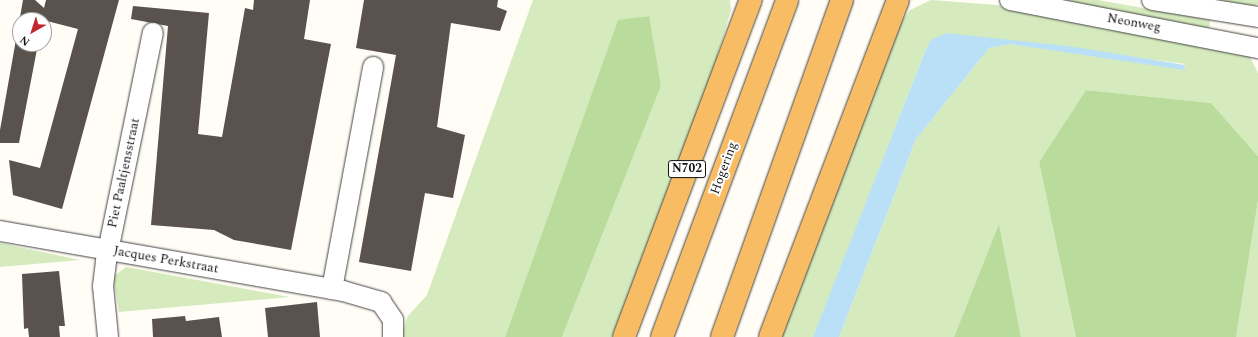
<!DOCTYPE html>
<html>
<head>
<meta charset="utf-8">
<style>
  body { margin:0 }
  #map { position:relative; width:1258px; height:337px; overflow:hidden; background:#fffdf5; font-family:Spectral,serif }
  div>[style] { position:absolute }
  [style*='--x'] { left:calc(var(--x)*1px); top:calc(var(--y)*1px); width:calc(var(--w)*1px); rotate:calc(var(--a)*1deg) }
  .green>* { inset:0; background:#d5ebbd }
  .forest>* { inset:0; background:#b9dc9c }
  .water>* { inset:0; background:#b9e0f7 }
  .building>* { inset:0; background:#5a524d }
  .roads { filter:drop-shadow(0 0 1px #444) drop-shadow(0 0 1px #444) }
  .minor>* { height:20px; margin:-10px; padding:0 10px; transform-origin:10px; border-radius:10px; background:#fff }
  .trunk>* { height:22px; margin:-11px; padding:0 11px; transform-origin:11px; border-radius:11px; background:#f7bc64 }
  span { translate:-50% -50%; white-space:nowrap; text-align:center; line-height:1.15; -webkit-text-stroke:4px #fff; paint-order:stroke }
  .shield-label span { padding:1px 3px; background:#fff; border:1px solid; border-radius:3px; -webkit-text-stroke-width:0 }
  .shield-label { font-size:12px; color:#111; font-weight:700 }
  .street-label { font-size:13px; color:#111 }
  .north { position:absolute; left:12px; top:12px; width:40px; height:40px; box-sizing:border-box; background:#fff; border:1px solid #a0a0a0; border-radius:50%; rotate:219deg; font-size:11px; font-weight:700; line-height:16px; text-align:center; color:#111 }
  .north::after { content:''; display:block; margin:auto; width:14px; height:18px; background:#c4262e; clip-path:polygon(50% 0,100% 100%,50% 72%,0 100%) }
</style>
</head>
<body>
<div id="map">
  <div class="green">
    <i style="clip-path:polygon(533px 0,730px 0,731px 10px,714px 68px,612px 337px,562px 337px,661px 86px,648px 16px,618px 21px,505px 337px,400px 337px,408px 316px,427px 295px)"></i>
    <i style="clip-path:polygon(931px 0,997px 5px,1249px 55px,1258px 73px,1258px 156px,1211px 103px,1086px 90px,1039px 162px,1076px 337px,1021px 337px,999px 225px,954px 337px,839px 337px,916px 139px,989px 48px,1010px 44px,1184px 69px,1185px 64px,991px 38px,926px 49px,816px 331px,813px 337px,782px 337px,900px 24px,910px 10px)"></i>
    <i style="clip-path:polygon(1040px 0,1098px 0,1210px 20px,1209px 29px)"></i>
    <i style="clip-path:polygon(1216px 0,1258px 0,1258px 4px,1248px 8px)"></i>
    <i style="clip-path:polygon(1258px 201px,1258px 337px,1236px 337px)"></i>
    <i style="clip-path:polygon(0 243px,80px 260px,0 267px)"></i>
    <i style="clip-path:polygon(126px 267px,290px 297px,119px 312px,113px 277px)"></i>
  </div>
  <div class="forest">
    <i style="clip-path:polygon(649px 16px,661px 86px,562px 337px,505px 337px,618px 20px)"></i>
    <i style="clip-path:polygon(1086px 90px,1211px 103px,1258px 156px,1258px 201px,1236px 337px,1076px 337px,1039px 162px)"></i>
    <i style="clip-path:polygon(999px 224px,1021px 337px,954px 337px)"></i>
  </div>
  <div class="water">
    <i style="clip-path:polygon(946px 33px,1075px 47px,1185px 65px,1184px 70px,1010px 44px,989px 48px,916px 139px,839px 337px,813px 337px,926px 49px,931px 40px)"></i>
  </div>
  <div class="building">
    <i style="clip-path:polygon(23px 0,35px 0,44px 8px,46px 0,119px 0,62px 209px,13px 195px,9px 160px,40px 168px,78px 29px,43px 20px,20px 20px,20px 44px,38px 44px,19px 143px,0 143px,0 130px)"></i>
    <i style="clip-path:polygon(254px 0,310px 0,304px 39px,331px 44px,291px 250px,234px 240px,214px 230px,151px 225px,168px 26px,131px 19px,133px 6px,209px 13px,198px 134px,222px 137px,245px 8px,253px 10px)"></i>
    <i style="clip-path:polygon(364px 0,498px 0,497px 7px,507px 11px,500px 31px,451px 23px,437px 127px,465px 135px,453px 198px,425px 193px,411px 271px,359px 262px,396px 55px,356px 48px)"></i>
    <i style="clip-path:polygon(59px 271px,65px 326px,59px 326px,60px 337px,29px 337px,28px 328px,24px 329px,22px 274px)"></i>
    <i style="clip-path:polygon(317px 302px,320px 337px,268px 337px,265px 308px)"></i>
    <i style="clip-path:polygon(185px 316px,186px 321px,219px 317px,222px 337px,153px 337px,152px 319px)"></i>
  </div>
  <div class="roads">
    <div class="minor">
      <i style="--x:1010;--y:0;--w:253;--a:11"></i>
      <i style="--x:1152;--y:0;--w:107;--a:9.1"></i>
      <i style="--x:0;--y:231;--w:348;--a:9.9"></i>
      <i style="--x:343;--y:291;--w:40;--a:16"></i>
      <i style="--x:381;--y:302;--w:22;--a:56"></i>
      <i style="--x:393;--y:320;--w:17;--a:90"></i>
      <i style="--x:332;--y:289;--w:226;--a:-79.5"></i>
      <i style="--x:108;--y:337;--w:51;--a:-95.6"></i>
      <i style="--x:103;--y:286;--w:25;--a:-83"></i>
      <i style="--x:106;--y:261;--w:233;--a:-78.4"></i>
    </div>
    <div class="trunk">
      <i style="--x:624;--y:337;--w:360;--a:-69.4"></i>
      <i style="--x:662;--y:337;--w:359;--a:-69.6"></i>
      <i style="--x:722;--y:337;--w:358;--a:-70.4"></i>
      <i style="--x:770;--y:337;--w:360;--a:-69.2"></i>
    </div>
  </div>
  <div class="shield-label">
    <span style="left:687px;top:169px">N702</span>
  </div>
  <div class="street-label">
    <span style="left:1134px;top:23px;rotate:10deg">Neonweg</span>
    <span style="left:724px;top:168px;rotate:-70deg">Hogering</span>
    <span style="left:124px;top:173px;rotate:-78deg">Piet Paaltjensstraat</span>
    <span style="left:166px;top:260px;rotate:10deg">Jacques Perkstraat</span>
  </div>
  <div class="north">N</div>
</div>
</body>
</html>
